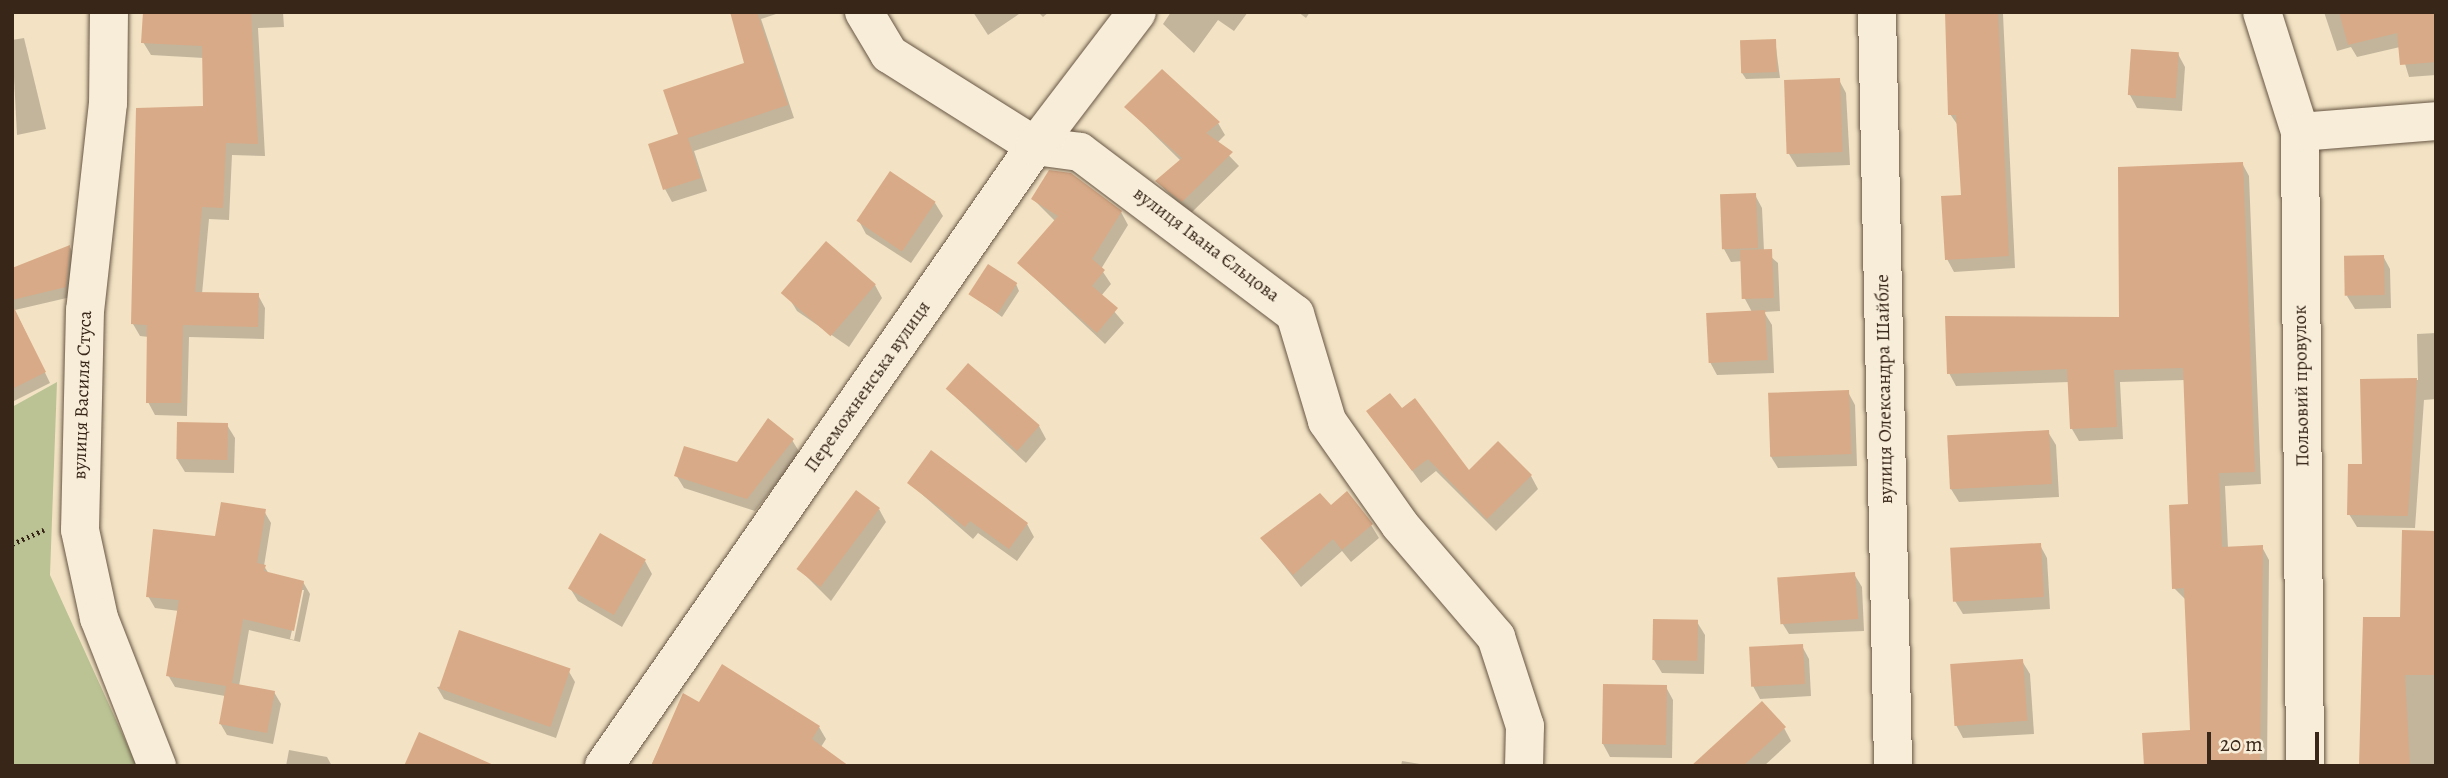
<!DOCTYPE html>
<html>
<head>
<meta charset="utf-8">
<style>
  body { margin:0 }
  #map { position:relative; width:2448px; height:778px; overflow:hidden; background:#f3e3c4; font-family:Alegreya,serif }
  div>[style] { position:absolute }
  [style*='--x'] { left:calc(var(--x)*1px); top:calc(var(--y)*1px); width:calc(var(--w)*1px); rotate:calc(var(--a)*1deg) }
  .green>* { inset:0; background:#bbc394 }
  .shadow>* { inset:0; background:#0003 }
  .building>* { inset:0; background:#d9aa87; transform-origin:0 0 }
  .path>* { height:4.5px; margin-top:-2.25px; transform-origin:0; background:repeating-linear-gradient(90deg,#382719 0 2px,transparent 0 5.5px) }
  .roads { filter:drop-shadow(0 0 2px #675644) drop-shadow(0 0 2px #675644) }
  .street>* { height:38px; margin:-19px; padding:0 19px; transform-origin:19px; border-radius:19px; background:#f7edd9 }
  .secondary>* { height:38px; margin:-19px; padding:0 19px; transform-origin:19px; border-radius:19px; background:#f7edd9 }
  span { translate:-50% -50%; white-space:nowrap; text-align:center; line-height:1.15; -webkit-text-stroke:6px #f7edd9; paint-order:stroke }
  .street-label { font-size:19px; color:#382719 }
  .frame { position:absolute; inset:0; border:14px solid #382719; pointer-events:none }
  .scale { position:absolute; left:2207px; top:732px; width:112px; height:32px; box-sizing:border-box; border:4px solid #382719; border-top:0; padding-left:9px; font-size:21px; line-height:24px; white-space:nowrap; color:#382719; -webkit-text-stroke:5px #f7edd9; paint-order:stroke }
</style>
</head>
<body>
<div id="map">
  <div class="green">
    <i style="clip-path:polygon(57px 382px,50px 575px,137px 766px,12px 766px,12px 407px)"></i>
  </div>
  <div class="shadow">
    <i style="clip-path:polygon(145px 12px,283px 12px,284px 27px,258px 28px,265px 156px,232px 155px,229px 220px,209px 219px,202px 294px,258px 295px,265px 308px,264px 339px,189px 337px,187px 416px,155px 415px,148px 402px,149px 337px,140px 336px,133px 324px,205px 108px,204px 58px,151px 55px,143px 42px)"></i>
    <i style="clip-path:polygon(731px 12px,782px 12px,761px 19px,794px 118px,694px 151px,707px 191px,672px 202px,665px 189px,680px 136px,746px 64px)"></i>
    <i style="clip-path:polygon(973px 12px,1022px 12px,988px 35px)"></i>
    <i style="clip-path:polygon(1038px 12px,1049px 12px,1043px 17px)"></i>
    <i style="clip-path:polygon(1171px 12px,1248px 12px,1234px 31px,1218px 20px,1194px 53px,1163px 24px)"></i>
    <i style="clip-path:polygon(1298px 12px,1310px 12px,1306px 18px)"></i>
    <i style="clip-path:polygon(1947px 12px,2003px 14px,2015px 268px,1954px 272px,1947px 259px,1963px 197px,1959px 127px,1950px 114px)"></i>
    <i style="clip-path:polygon(2324px 12px,2436px 12px,2436px 75px,2409px 77px,2400px 47px,2357px 57px,2351px 47px,2337px 51px)"></i>
    <i style="clip-path:polygon(24px 38px,46px 129px,17px 135px,12px 40px)"></i>
    <i style="clip-path:polygon(1775px 40px,1780px 78px,1746px 79px,1742px 73px)"></i>
    <i style="clip-path:polygon(2178px 54px,2185px 67px,2182px 111px,2137px 108px,2130px 95px)"></i>
    <i style="clip-path:polygon(1839px 80px,1846px 93px,1850px 165px,1797px 167px,1789px 154px,1786px 82px)"></i>
    <i style="clip-path:polygon(1127px 108px,1218px 123px,1225px 135px,1217px 143px,1239px 166px,1190px 214px,1157px 182px,1181px 161px)"></i>
    <i style="clip-path:polygon(2242px 163px,2249px 176px,2261px 484px,2225px 486px,2228px 548px,2262px 547px,2269px 560px,2267px 766px,2145px 766px,2192px 732px,2187px 601px,2174px 588px,2190px 506px,2185px 380px,2120px 382px,2123px 439px,2079px 441px,2072px 429px,2070px 382px,1956px 386px,1949px 373px,2120px 319px)"></i>
    <i style="clip-path:polygon(1755px 195px,1762px 208px,1764px 251px,1778px 263px,1780px 311px,1764px 312px,1772px 325px,1774px 373px,1717px 375px,1710px 362px,1752px 312px,1745px 299px,1743px 261px,1731px 262px,1724px 249px)"></i>
    <i style="clip-path:polygon(1033px 199px,1121px 212px,1128px 225px,1101px 269px,1111px 284px,1101px 296px,1124px 323px,1105px 344px,1019px 263px,1055px 221px)"></i>
    <i style="clip-path:polygon(935px 203px,943px 216px,911px 263px,866px 234px,859px 221px)"></i>
    <i style="clip-path:polygon(70px 247px,75px 257px,71px 297px,15px 310px,50px 383px,12px 402px,12px 277px)"></i>
    <i style="clip-path:polygon(2383px 256px,2390px 269px,2391px 308px,2355px 309px,2347px 296px)"></i>
    <i style="clip-path:polygon(1016px 284px,1019px 291px,1002px 317px,971px 294px)"></i>
    <i style="clip-path:polygon(875px 285px,882px 298px,849px 347px,797px 311px,789px 298px)"></i>
    <i style="clip-path:polygon(2436px 333px,2436px 399px,2424px 400px,2415px 528px,2357px 527px,2349px 514px,2363px 466px,2361px 381px,2418px 380px,2417px 334px)"></i>
    <i style="clip-path:polygon(948px 390px,1039px 426px,1046px 439px,1026px 463px)"></i>
    <i style="clip-path:polygon(1848px 392px,1855px 405px,1857px 466px,1778px 468px,1770px 455px)"></i>
    <i style="clip-path:polygon(1402px 410px,1469px 472px,1531px 476px,1538px 489px,1496px 531px,1436px 471px,1421px 483px,1369px 411px)"></i>
    <i style="clip-path:polygon(227px 425px,235px 438px,234px 473px,185px 472px,177px 459px)"></i>
    <i style="clip-path:polygon(2048px 432px,2056px 445px,2059px 497px,1959px 502px,1951px 489px)"></i>
    <i style="clip-path:polygon(792px 440px,800px 453px,755px 511px,684px 488px,676px 475px,738px 464px)"></i>
    <i style="clip-path:polygon(909px 483px,1027px 524px,1034px 537px,1017px 561px,978px 533px,973px 539px)"></i>
    <i style="clip-path:polygon(1331px 507px,1371px 525px,1379px 538px,1351px 562px,1342px 551px,1301px 587px,1262px 538px)"></i>
    <i style="clip-path:polygon(879px 509px,886px 522px,831px 601px,801px 571px)"></i>
    <i style="clip-path:polygon(evenodd,264px 511px,271px 523px,264px 566px,269px 574px,303px 582px,310px 594px,300px 642px,249px 630px,239px 686px,274px 692px,281px 704px,273px 744px,227px 735px,220px 723px,225px 696px,175px 687px,168px 675px,179px 611px,155px 608px,148px 596px,217px 538px,264px 511px,301px 590px,304px 590px,294px 640px,290px 639px,301px 590px)"></i>
    <i style="clip-path:polygon(2436px 533px,2436px 766px,2361px 766px,2401px 619px)"></i>
    <i style="clip-path:polygon(2040px 545px,2047px 558px,2050px 609px,1963px 614px,1955px 601px)"></i>
    <i style="clip-path:polygon(645px 561px,652px 574px,622px 627px,578px 601px,570px 588px)"></i>
    <i style="clip-path:polygon(1854px 574px,1862px 587px,1864px 631px,1789px 634px,1781px 621px)"></i>
    <i style="clip-path:polygon(1697px 622px,1705px 635px,1704px 674px,1662px 673px,1654px 660px)"></i>
    <i style="clip-path:polygon(1802px 646px,1809px 659px,1811px 696px,1760px 699px,1753px 686px)"></i>
    <i style="clip-path:polygon(2022px 661px,2030px 674px,2034px 734px,1963px 738px,1956px 725px)"></i>
    <i style="clip-path:polygon(568px 670px,575px 682px,556px 738px,444px 699px,437px 687px)"></i>
    <i style="clip-path:polygon(1666px 687px,1673px 700px,1672px 758px,1610px 757px,1603px 744px)"></i>
    <i style="clip-path:polygon(684px 695px,699px 705px,819px 727px,826px 739px,809px 766px,651px 766px)"></i>
    <i style="clip-path:polygon(1784px 728px,1791px 741px,1764px 766px,1704px 766px)"></i>
    <i style="clip-path:polygon(289px 750px,327px 757px,332px 766px,286px 766px)"></i>
    <i style="clip-path:polygon(1402px 761px,1432px 766px,1401px 766px)"></i>
  </div>
  <div class="building">
    <i style="clip-path:polygon(143px 12px,251px 12px,258px 144px,226px 143px,223px 208px,202px 207px,195px 292px,259px 293px,258px 327px,183px 325px,181px 403px,146px 403px,147px 325px,131px 324px,136px 108px,203px 106px,202px 46px,141px 43px)"></i>
    <i style="clip-path:polygon(730px 12px,757px 12px,788px 105px,688px 138px,701px 178px,663px 190px,648px 144px,678px 134px,663px 90px,744px 63px)"></i>
    <i style="clip-path:polygon(1945px 12px,1998px 12px,2009px 256px,1945px 260px,1941px 196px,1961px 195px,1956px 115px,1948px 115px)"></i>
    <i style="clip-path:polygon(2339px 12px,2435px 12px,2436px 62px,2400px 65px,2397px 33px,2348px 45px)"></i>
    <i style="left:1776px;top:39px;width:33px;height:36px;rotate:88deg"></i>
    <i style="left:2131px;top:49px;width:48px;height:46px;rotate:4deg"></i>
    <i style="clip-path:polygon(1162px 69px,1220px 122px,1206px 133px,1233px 152px,1182px 202px,1155px 181px,1182px 158px,1124px 107px)"></i>
    <i style="left:1840px;top:78px;width:74px;height:56px;rotate:88deg"></i>
    <i style="clip-path:polygon(2243px 162px,2255px 472px,2219px 473px,2222px 547px,2263px 545px,2260px 766px,2144px 766px,2142px 733px,2190px 730px,2184px 588px,2172px 589px,2169px 505px,2188px 504px,2183px 368px,2114px 370px,2117px 427px,2070px 429px,2067px 369px,1947px 374px,1945px 316px,2119px 317px,2118px 167px)"></i>
    <i style="clip-path:polygon(1049px 170px,1071px 173px,1122px 211px,1092px 259px,1105px 270px,1092px 286px,1118px 308px,1097px 333px,1017px 263px,1058px 216px,1031px 199px)"></i>
    <i style="left:890px;top:171px;width:55px;height:60px;rotate:34deg"></i>
    <i style="left:1756px;top:193px;width:55px;height:36px;rotate:88deg"></i>
    <i style="left:826px;top:241px;width:66px;height:69px;rotate:41deg"></i>
    <i style="clip-path:polygon(70px 245px,66px 287px,12px 300px,12px 268px)"></i>
    <i style="left:1772px;top:249px;width:49px;height:32px;rotate:88deg"></i>
    <i style="left:2384px;top:255px;width:40px;height:40px;rotate:89deg"></i>
    <i style="left:988px;top:264px;width:35px;height:36px;rotate:33deg"></i>
    <i style="clip-path:polygon(12px 304px,46px 372px,12px 389px)"></i>
    <i style="left:1765px;top:310px;width:50px;height:59px;rotate:87deg"></i>
    <i style="left:968px;top:363px;width:95px;height:34px;rotate:41deg"></i>
    <i style="clip-path:polygon(2417px 378px,2408px 516px,2347px 515px,2348px 464px,2362px 464px,2360px 379px)"></i>
    <i style="left:1849px;top:390px;width:64px;height:81px;rotate:88deg"></i>
    <i style="clip-path:polygon(1390px 393px,1402px 408px,1415px 398px,1469px 470px,1498px 441px,1532px 475px,1487px 519px,1428px 459px,1412px 471px,1366px 411px)"></i>
    <i style="clip-path:polygon(768px 418px,794px 439px,747px 499px,674px 476px,684px 446px,737px 462px)"></i>
    <i style="left:177px;top:422px;width:51px;height:37px;rotate:1deg"></i>
    <i style="left:2049px;top:430px;width:54px;height:102px;rotate:87deg"></i>
    <i style="clip-path:polygon(931px 450px,1028px 523px,1009px 549px,970px 521px,965px 527px,907px 483px)"></i>
    <i style="left:856px;top:490px;width:30px;height:99px;rotate:37deg"></i>
    <i style="clip-path:polygon(1347px 491px,1373px 524px,1342px 550px,1333px 539px,1293px 575px,1260px 538px,1320px 493px,1331px 505px)"></i>
    <i style="clip-path:polygon(221px 502px,266px 509px,257px 563px,266px 565px,264px 571px,304px 581px,294px 631px,243px 619px,232px 683px,275px 691px,267px 733px,219px 724px,226px 686px,166px 676px,179px 600px,146px 597px,153px 529px,215px 536px)"></i>
    <i style="clip-path:polygon(2402px 530px,2436px 531px,2436px 675px,2405px 675px,2410px 766px,2359px 766px,2363px 617px,2400px 617px)"></i>
    <i style="left:600px;top:533px;width:53px;height:64px;rotate:30deg"></i>
    <i style="left:2041px;top:543px;width:54px;height:91px;rotate:87deg"></i>
    <i style="left:1855px;top:572px;width:47px;height:78px;rotate:86deg"></i>
    <i style="left:1653px;top:619px;width:45px;height:41px;rotate:1deg"></i>
    <i style="left:459px;top:630px;width:118px;height:62px;rotate:19deg"></i>
    <i style="left:1803px;top:644px;width:40px;height:54px;rotate:87deg"></i>
    <i style="left:2023px;top:659px;width:62px;height:73px;rotate:86deg"></i>
    <i style="clip-path:polygon(722px 664px,820px 726px,812px 739px,849px 766px,651px 766px,683px 693px,699px 702px)"></i>
    <i style="left:1603px;top:684px;width:64px;height:60px;rotate:1deg"></i>
    <i style="clip-path:polygon(1762px 701px,1786px 727px,1743px 766px,1691px 766px)"></i>
    <i style="clip-path:polygon(419px 732px,496px 766px,404px 766px)"></i>
  </div>
  <div class="path">
    <i style="--x:12;--y:544;--w:35;--a:-24"></i>
  </div>
  <div class="roads">
    <div class="street">
      <i style="--x:109;--y:12;--w:91;--a:90.6"></i>
      <i style="--x:108;--y:103;--w:208;--a:96.3"></i>
      <i style="--x:85;--y:310;--w:220;--a:91.3"></i>
      <i style="--x:80;--y:530;--w:90;--a:77.8"></i>
      <i style="--x:99;--y:618;--w:159;--a:68.6"></i>
      <i style="--x:864;--y:12;--w:49;--a:59.2"></i>
      <i style="--x:889;--y:54;--w:173;--a:32.2"></i>
      <i style="--x:1035;--y:146;--w:45;--a:7.6"></i>
      <i style="--x:1080;--y:152;--w:269;--a:37"></i>
      <i style="--x:1295;--y:314;--w:112;--a:73.3"></i>
      <i style="--x:1327;--y:421;--w:127;--a:54.9"></i>
      <i style="--x:1400;--y:525;--w:148;--a:49.4"></i>
      <i style="--x:1496;--y:637;--w:94;--a:72"></i>
      <i style="--x:1525;--y:726;--w:40;--a:91.4"></i>
      <i style="--x:1877;--y:12;--w:754;--a:88.78"></i>
      <i style="--x:2262;--y:12;--w:126;--a:72.4"></i>
      <i style="--x:2300;--y:132;--w:634;--a:89.55"></i>
      <i style="--x:2300;--y:132;--w:136;--a:-4.6"></i>
    </div>
    <div class="secondary">
      <i style="--x:604;--y:766;--w:755;--a:-55.19"></i>
      <i style="--x:1035;--y:146;--w:168;--a:-52.7"></i>
    </div>
  </div>
  <div class="street-label">
    <span style="left:1206px;top:245px;rotate:37deg">вулиця Івана Єльцова</span>
    <span style="left:2302px;top:386px;rotate:-91deg">Польовий провулок</span>
    <span style="left:868px;top:387px;rotate:-55deg">Переможненська вулиця</span>
    <span style="left:1885px;top:389px;rotate:-91deg">вулиця Олександра Шайбле</span>
    <span style="left:83px;top:395px;rotate:-88deg">вулиця Василя Стуса</span>
  </div>
  <div class="frame"></div>
  <div class="scale">20 m</div>
</div>
</body>
</html>
